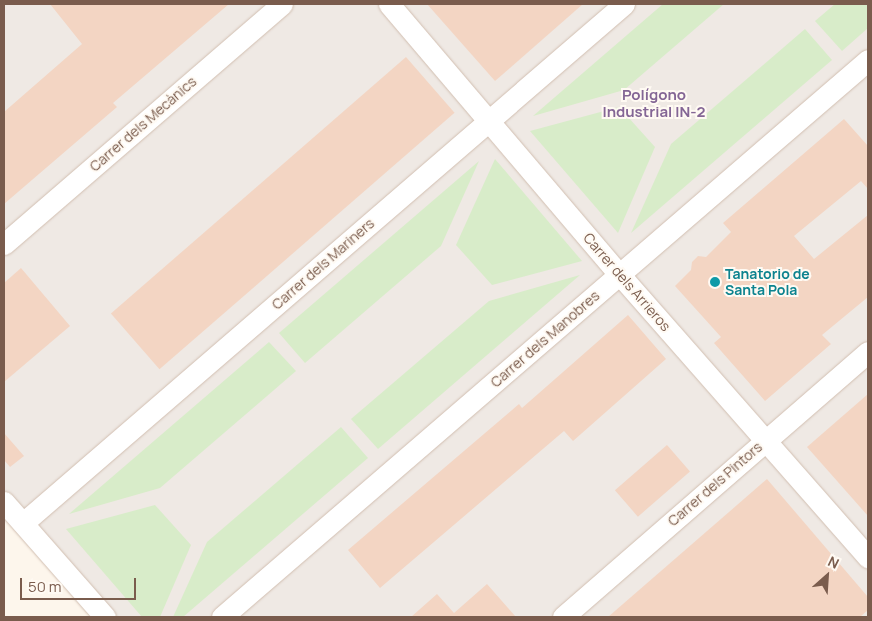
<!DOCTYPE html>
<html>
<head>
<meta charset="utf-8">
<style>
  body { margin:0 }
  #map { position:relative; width:872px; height:621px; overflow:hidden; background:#fdf6ec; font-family:Manrope,sans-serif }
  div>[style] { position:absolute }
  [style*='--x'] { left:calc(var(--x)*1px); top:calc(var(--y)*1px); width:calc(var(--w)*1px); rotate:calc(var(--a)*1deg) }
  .industrial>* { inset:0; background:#efe9e4 }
  .green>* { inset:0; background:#d8ecc9 }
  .building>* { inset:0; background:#f3d5c3; transform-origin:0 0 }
  .roads { filter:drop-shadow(0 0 1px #d1beb0) drop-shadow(0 0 1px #d1beb0) }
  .minor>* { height:21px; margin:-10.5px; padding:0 10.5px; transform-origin:10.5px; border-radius:10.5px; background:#fff }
  .dots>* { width:14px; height:14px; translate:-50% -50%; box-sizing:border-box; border:2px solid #fffaf3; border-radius:50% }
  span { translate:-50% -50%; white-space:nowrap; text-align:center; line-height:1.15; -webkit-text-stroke:4px #fffaf3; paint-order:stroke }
  .street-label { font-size:14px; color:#7a5c4d }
  .culture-label { font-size:14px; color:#0d838f; font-weight:700 }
  .left { translate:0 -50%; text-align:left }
  .neighbourhood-label { font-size:15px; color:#846695; font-weight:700 }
  .frame { position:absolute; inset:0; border:5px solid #7a5c4d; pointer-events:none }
  .north { position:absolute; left:802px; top:551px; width:50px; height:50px; -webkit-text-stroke:4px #fffaf3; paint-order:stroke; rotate:26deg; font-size:14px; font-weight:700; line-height:20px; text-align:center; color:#7a5c4d }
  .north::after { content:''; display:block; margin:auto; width:18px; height:22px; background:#7a5c4d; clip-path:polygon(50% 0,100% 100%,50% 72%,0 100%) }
  .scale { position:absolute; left:20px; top:578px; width:116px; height:22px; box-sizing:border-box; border:2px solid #7a5c4d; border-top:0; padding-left:6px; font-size:15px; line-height:18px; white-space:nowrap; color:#7a5c4d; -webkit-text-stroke:4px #fffaf3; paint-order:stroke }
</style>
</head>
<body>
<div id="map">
  <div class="industrial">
    <i style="clip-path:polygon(4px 4px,868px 4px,868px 617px,105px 617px,4px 502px)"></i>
  </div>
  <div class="green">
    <i style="clip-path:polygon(663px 4px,724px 4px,624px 90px,533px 116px)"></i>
    <i style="clip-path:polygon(835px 4px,868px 4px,868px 28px,842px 51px,815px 21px)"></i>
    <i style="clip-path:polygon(805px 29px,832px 60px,631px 233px,671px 144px)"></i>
    <i style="clip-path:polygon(619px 107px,655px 147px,618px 233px,530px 131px)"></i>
    <i style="clip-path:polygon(495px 159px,582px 261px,492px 285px,456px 245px)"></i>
    <i style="clip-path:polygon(479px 161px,441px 246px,305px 363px,279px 333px)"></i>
    <i style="clip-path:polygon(580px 275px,378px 449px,351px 419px,489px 301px)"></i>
    <i style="clip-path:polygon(269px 342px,296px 371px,160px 488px,69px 514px)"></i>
    <i style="clip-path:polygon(341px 427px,368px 458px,183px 617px,173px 617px,207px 542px)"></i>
    <i style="clip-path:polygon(155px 505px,191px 545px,160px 617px,142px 617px,66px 529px)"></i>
  </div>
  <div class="building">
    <i style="clip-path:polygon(50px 4px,229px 4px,113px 103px,117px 107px,4px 204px,4px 112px,82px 44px)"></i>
    <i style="clip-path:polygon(427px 4px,583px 4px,495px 81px)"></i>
    <i style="left:406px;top:57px;width:74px;height:391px;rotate:49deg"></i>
    <i style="clip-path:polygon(844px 119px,868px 146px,868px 189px,861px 181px,794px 236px,814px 259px,868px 215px,868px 297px,822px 335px,831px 344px,765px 401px,714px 343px,721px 337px,675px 286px,691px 270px,692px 262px,698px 256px,706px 257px,731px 232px,723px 223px)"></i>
    <i style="clip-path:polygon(21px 268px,70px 326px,4px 382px,4px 283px)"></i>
    <i style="clip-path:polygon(628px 315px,666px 359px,573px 441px,564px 431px,380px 588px,348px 550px,519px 404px,522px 408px)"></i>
    <i style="clip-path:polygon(868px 394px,868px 516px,807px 447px)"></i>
    <i style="clip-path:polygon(4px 433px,24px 456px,10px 467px,4px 460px)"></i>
    <i style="left:667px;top:445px;width:35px;height:69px;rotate:49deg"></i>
    <i style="clip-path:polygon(767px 479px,868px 597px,868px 610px,860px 617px,608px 617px)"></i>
    <i style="clip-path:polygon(487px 584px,516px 617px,411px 617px,437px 594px,454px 613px)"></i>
  </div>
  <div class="roads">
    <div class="minor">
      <i style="--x:389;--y:4;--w:356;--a:49.6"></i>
      <i style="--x:620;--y:275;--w:376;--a:48.7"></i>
      <i style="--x:4;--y:244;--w:367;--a:-40.8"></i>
      <i style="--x:4;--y:502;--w:153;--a:48.7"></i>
      <i style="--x:23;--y:523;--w:794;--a:-40.81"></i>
      <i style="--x:222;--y:617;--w:853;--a:-40.77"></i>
      <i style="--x:563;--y:617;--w:404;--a:-41"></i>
    </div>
  </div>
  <div class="dots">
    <i style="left:715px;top:282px;background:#0f9aa8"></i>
  </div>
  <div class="street-label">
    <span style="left:143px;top:124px;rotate:-41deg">Carrer dels Mecànics</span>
    <span style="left:323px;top:264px;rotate:-41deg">Carrer dels Mariners</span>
    <span style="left:627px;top:282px;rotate:49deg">Carrer dels Arrieros</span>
    <span style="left:545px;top:339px;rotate:-41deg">Carrer dels Manobres</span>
    <span style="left:715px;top:484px;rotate:-41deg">Carrer dels Pintors</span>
  </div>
  <div class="culture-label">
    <span class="left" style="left:725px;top:282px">Tanatorio de<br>Santa Pola</span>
  </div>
  <div class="neighbourhood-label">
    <span style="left:654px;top:103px">Polígono<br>Industrial IN-2</span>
  </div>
  <div class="frame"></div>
  <div class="north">N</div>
  <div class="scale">50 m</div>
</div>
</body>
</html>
